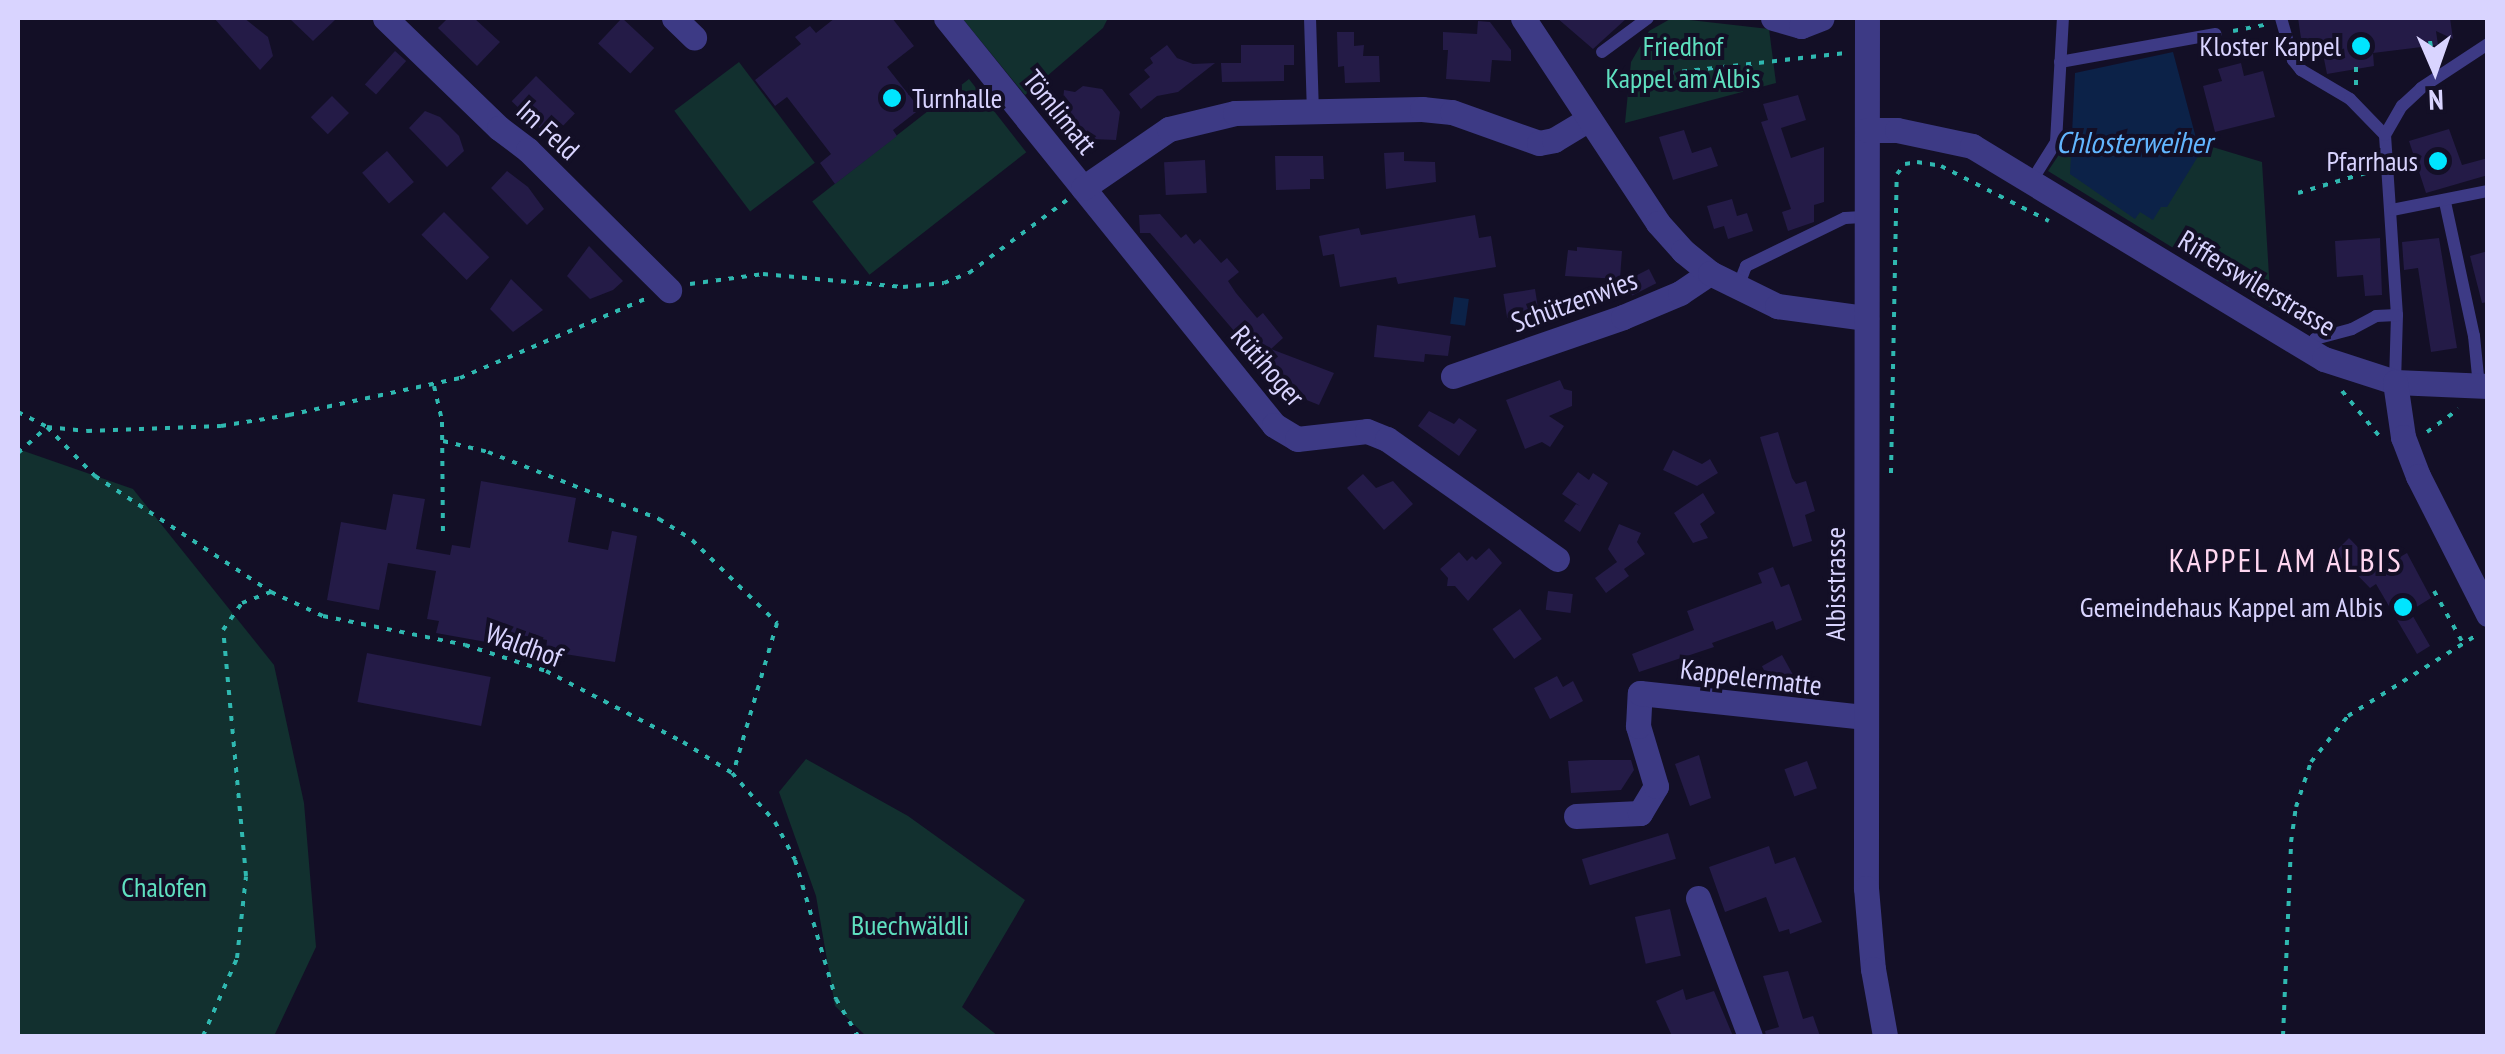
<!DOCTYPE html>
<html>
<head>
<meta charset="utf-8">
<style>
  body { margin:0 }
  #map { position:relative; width:2505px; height:1054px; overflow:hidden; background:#130f26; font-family:"PT Sans Narrow",sans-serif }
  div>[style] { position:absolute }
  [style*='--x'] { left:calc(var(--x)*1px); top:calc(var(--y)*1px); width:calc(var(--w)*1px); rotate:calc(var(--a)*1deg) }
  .green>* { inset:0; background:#12302f; transform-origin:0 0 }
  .water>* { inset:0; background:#0c2248; transform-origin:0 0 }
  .building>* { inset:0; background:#241b47; transform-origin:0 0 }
  .path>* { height:4px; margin-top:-2px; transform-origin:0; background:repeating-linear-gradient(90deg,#2fb8b0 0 5px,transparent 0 13px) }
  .service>* { height:12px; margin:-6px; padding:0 6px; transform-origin:6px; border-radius:6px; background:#3d3a85 }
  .minor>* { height:25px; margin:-12.5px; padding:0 12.5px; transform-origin:12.5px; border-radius:12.5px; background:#3d3a85 }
  .tertiary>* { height:25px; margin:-12.5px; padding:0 12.5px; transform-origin:12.5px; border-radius:12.5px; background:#3d3a85 }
  .dots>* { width:28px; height:28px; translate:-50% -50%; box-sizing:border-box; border:5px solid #130f26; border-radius:50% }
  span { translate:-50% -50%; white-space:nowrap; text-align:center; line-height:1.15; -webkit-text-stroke:8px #130f26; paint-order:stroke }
  .park-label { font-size:28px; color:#5fe0c0 }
  .poi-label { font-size:28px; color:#d9d4ff }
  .right { translate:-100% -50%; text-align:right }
  .left { translate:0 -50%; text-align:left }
  .street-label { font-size:28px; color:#d9d4ff }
  .water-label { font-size:30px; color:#62b6ff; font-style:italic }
  .quarter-label { font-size:32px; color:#ffd6f0; letter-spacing:2.5px }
  .frame { position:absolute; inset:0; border:20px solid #d9d4ff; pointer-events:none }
  .north { position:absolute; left:2385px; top:20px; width:100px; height:100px; -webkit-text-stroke:8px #130f26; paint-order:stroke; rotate:178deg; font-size:28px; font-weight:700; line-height:40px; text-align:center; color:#d9d4ff }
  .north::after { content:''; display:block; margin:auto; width:35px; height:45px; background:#d9d4ff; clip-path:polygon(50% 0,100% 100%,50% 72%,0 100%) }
</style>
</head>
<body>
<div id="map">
  <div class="green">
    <i style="clip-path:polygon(962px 18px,1108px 18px,1103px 28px,1025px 95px)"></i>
    <i style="clip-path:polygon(1672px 18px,1769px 29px,1776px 83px,1625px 123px,1631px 62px,1649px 31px)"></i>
    <i style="left:739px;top:62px;width:126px;height:81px;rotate:53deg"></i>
    <i style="left:969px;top:79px;width:93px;height:199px;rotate:52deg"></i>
    <i style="clip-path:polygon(2196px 142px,2262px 162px,2271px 308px,2048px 171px,2062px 150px,2137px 211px)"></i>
    <i style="clip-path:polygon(18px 449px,133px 489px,274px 665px,304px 803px,316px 947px,274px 1036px,18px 1036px)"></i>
    <i style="clip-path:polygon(806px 759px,908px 816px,1025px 900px,962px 1007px,998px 1036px,866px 1036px,835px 1006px,816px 896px,779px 792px)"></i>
  </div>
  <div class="water">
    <i style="clip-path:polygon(2173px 52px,2200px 153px,2167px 207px,2161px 207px,2153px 220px,2140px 212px,2135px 219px,2070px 174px,2075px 73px)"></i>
    <i style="left:1454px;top:297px;width:15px;height:27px;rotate:8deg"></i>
  </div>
  <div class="building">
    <i style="clip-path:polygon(214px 18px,244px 18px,268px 37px,273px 56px,260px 70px)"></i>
    <i style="clip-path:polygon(289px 18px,337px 18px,313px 41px)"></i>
    <i style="clip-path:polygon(448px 18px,474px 18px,500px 42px,477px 66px,438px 28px)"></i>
    <i style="left:622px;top:18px;width:44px;height:35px;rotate:43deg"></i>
    <i style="clip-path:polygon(835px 18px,892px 18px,914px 46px,887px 67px,920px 109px,893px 130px,897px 136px,835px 184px,820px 163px,831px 154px,787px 97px,775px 106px,755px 80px,801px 44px,795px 37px,810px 26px,816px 33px)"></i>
    <i style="clip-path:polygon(1557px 18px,1627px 18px,1593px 49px)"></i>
    <i style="clip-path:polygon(2298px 18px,2450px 18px,2453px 39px,2436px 31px,2438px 45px,2373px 53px,2374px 66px,2327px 74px,2322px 49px,2303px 52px)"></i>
    <i style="clip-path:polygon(1478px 21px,1490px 22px,1511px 50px,1511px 61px,1492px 60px,1490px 82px,1446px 79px,1448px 50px,1443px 50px,1443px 32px,1477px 34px)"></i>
    <i style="clip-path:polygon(1337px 32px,1354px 32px,1354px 46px,1364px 45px,1363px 56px,1379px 56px,1380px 82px,1345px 83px,1344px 66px,1338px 67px)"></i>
    <i style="clip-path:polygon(1167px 45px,1177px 58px,1193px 64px,1215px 63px,1178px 92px,1157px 96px,1141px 109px,1129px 94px,1150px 77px,1144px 70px,1153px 63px,1150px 58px)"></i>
    <i style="clip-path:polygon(1241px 45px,1294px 45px,1294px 65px,1284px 65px,1284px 81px,1222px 82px,1221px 63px,1241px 63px)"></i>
    <i style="left:395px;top:51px;width:15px;height:45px;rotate:42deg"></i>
    <i style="clip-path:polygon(2241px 63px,2244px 76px,2263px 71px,2275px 117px,2215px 132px,2203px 86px,2222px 81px,2218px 69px)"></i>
    <i style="left:536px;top:76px;width:54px;height:35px;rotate:44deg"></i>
    <i style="clip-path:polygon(1083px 86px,1102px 89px,1120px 112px,1116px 140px,1068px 138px,1056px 117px,1062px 113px,1064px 90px,1075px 92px)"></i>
    <i style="clip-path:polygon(1798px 95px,1806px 120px,1781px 128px,1791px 158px,1824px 147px,1824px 202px,1814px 205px,1814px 222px,1788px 231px,1782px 212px,1791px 209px,1761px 122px,1768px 120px,1763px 104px)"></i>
    <i style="left:332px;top:96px;width:24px;height:30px;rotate:45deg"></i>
    <i style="clip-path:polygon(425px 111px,440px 117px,459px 136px,464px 151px,447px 167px,409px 128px)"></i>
    <i style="clip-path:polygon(2449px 129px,2462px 165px,2488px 158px,2488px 175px,2426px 193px,2409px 141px)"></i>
    <i style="clip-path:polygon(1684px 130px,1692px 153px,1711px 147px,1718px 166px,1673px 180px,1659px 137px)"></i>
    <i style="left:387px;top:151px;width:41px;height:33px;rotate:49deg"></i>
    <i style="clip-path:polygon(1404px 152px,1404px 161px,1435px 162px,1436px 182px,1386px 189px,1384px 153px)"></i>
    <i style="clip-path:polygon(1275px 156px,1323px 156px,1324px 179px,1310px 179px,1310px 189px,1276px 190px)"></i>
    <i style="left:1205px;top:160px;width:33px;height:41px;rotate:87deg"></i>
    <i style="clip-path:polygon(507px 171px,528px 187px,544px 209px,527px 225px,491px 188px)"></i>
    <i style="clip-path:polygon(1732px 199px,1737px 216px,1747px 213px,1753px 231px,1728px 239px,1724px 226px,1714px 229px,1707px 206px)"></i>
    <i style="left:444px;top:212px;width:64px;height:32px;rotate:45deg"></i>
    <i style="clip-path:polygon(1160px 214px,1181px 238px,1186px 234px,1194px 244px,1200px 239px,1221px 263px,1227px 258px,1239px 272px,1228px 281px,1236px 293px,1257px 318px,1263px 313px,1283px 338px,1271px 349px,1334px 373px,1319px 405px,1267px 384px,1271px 373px,1259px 360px,1150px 233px,1140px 233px,1139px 215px)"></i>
    <i style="clip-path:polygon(1475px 215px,1479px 238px,1491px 236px,1496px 267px,1398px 284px,1396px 277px,1340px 287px,1334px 254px,1323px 256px,1319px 236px,1359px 228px,1361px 235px)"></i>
    <i style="clip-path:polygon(2380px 238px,2382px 295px,2365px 296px,2363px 275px,2337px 277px,2335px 241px)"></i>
    <i style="clip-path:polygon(2439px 238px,2457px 348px,2431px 352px,2418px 268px,2404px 270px,2402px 242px)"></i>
    <i style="clip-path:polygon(589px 246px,623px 281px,613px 290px,590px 299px,567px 276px)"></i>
    <i style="clip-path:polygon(1577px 247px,1622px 251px,1620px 279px,1565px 276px,1568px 250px,1577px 251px)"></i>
    <i style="clip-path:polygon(2488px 251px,2488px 302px,2482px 303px,2470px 256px)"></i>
    <i style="left:1649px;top:269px;width:16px;height:27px;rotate:63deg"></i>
    <i style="clip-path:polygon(511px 279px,543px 310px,513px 332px,490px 309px)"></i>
    <i style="left:1535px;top:289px;width:24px;height:32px;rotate:81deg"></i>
    <i style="clip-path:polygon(1377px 325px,1451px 336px,1448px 356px,1425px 354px,1424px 362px,1374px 357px)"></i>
    <i style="clip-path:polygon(1560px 380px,1564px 389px,1572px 391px,1572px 406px,1549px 416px,1564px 426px,1550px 447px,1542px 442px,1525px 449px,1506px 400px)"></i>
    <i style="clip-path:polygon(1429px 411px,1454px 424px,1459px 418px,1477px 430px,1459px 456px,1418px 426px)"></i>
    <i style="clip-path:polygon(1778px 432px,1792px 478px,1796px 484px,1806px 481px,1815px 511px,1805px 515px,1812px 541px,1793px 547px,1760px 437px)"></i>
    <i style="clip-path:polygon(1673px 450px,1702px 464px,1710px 459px,1718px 473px,1697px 486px,1663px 470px)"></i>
    <i style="clip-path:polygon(1578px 472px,1589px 480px,1593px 473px,1608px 483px,1580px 532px,1564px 521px,1576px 504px,1580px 506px,1562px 494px)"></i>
    <i style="clip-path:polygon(1363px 474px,1376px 488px,1393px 481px,1413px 504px,1384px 530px,1347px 488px)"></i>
    <i style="clip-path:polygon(481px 481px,576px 498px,568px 542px,608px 550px,612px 531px,637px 536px,615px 662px,546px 651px,547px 640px,505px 632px,503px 645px,436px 633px,439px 621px,427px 619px,436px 571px,388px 563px,379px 610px,327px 600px,341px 522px,386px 530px,393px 494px,425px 499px,416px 549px,450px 555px,452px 545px,470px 548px)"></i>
    <i style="clip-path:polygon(1703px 493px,1715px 513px,1700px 524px,1708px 538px,1693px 543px,1674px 513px)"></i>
    <i style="clip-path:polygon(1619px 524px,1641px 533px,1637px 542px,1645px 554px,1624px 569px,1629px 576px,1606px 593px,1595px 578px,1617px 562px,1608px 549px)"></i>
    <i style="clip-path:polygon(2349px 538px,2379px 569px,2407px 553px,2431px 598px,2410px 611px,2430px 646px,2417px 654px,2376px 584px,2370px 588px,2335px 552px)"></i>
    <i style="clip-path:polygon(1489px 548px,1502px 563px,1468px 601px,1455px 586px,1447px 586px,1448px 578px,1440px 569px,1459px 552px,1467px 561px,1472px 556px,1476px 560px)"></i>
    <i style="clip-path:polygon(1773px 567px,1781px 587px,1789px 584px,1802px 620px,1776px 630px,1773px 621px,1712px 643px,1714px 647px,1639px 672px,1632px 654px,1694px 630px,1687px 611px,1762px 583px,1758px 573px)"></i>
    <i style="left:1548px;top:591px;width:25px;height:19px;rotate:7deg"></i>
    <i style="left:1520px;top:609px;width:37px;height:34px;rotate:54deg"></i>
    <i style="left:367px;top:653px;width:126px;height:50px;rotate:11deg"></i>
    <i style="left:1782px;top:655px;width:31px;height:23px;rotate:61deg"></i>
    <i style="clip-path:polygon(1557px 676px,1563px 687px,1573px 681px,1583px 701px,1550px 719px,1534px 688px)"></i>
    <i style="clip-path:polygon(1699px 755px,1711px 798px,1690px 806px,1675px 764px)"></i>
    <i style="clip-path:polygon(1590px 760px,1631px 760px,1634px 770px,1621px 790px,1571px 793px,1568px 761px)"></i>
    <i style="left:1807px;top:761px;width:29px;height:24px;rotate:70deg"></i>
    <i style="left:1668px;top:833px;width:27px;height:90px;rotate:73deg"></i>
    <i style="clip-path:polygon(1769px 846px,1775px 864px,1795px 857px,1822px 922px,1790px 934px,1789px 929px,1779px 932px,1766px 897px,1725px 912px,1709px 867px)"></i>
    <i style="left:1670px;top:909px;width:48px;height:36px;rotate:77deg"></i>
    <i style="clip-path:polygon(1788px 971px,1803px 1019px,1813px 1016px,1820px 1036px,1766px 1036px,1765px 1031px,1779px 1027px,1763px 976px)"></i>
    <i style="clip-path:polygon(1683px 989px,1686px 1000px,1714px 991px,1733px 1036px,1672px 1036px,1656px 1001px)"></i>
  </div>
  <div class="path">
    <i style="--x:2233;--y:31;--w:36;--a:-11"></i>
    <i style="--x:2430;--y:41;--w:19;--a:81"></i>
    <i style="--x:1643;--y:76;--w:204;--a:-6.5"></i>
    <i style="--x:2356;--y:85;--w:19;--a:-90"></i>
    <i style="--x:2298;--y:193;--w:74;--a:-16.5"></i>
    <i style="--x:690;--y:284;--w:74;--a:-7.8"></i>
    <i style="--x:763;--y:274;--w:141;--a:5.3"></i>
    <i style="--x:903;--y:287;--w:41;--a:-5.6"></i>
    <i style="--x:944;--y:283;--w:27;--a:-22"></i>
    <i style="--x:969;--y:273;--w:122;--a:-36.7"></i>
    <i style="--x:434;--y:386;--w:37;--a:77"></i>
    <i style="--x:442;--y:422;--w:114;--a:89.5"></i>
    <i style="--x:2342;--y:391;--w:60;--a:50.4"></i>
    <i style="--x:18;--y:412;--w:33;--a:27"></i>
    <i style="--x:47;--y:427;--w:40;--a:5.7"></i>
    <i style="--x:87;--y:431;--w:134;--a:-2.1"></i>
    <i style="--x:221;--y:426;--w:69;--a:-9.2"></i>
    <i style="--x:289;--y:415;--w:175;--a:-12.2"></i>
    <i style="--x:460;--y:378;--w:204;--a:-23.1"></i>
    <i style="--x:2427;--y:432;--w:39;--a:-36"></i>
    <i style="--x:443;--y:441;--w:46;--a:13.7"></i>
    <i style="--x:488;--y:452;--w:184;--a:21.4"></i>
    <i style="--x:659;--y:519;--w:39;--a:32"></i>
    <i style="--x:692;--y:540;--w:119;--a:44.3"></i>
    <i style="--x:777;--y:623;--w:156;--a:106.3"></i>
    <i style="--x:18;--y:453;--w:39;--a:-42"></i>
    <i style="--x:47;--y:427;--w:69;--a:45.6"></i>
    <i style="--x:95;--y:476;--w:211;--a:33.4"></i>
    <i style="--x:271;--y:592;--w:57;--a:24.8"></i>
    <i style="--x:323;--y:616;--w:145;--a:11.5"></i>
    <i style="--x:465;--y:645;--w:85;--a:17.8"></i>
    <i style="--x:546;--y:671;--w:154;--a:27.4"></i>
    <i style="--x:683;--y:742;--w:58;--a:32.3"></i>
    <i style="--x:732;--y:773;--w:65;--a:48.7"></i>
    <i style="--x:775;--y:822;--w:43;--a:62.2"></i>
    <i style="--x:795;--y:860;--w:145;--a:73.6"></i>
    <i style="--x:836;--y:999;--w:43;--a:59.3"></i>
    <i style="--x:1891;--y:473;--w:299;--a:-88.9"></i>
    <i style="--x:1897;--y:174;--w:13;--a:-51"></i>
    <i style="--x:1905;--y:164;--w:12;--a:-9"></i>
    <i style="--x:1917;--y:162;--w:24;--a:9"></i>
    <i style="--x:1941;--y:166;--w:121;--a:27"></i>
    <i style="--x:2434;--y:591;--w:60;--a:60.9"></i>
    <i style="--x:203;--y:1036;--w:85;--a:-66.4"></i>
    <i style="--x:237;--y:958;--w:82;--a:-83.7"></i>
    <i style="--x:246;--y:876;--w:247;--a:-95.3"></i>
    <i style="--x:223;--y:630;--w:33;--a:-55"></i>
    <i style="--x:242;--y:603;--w:31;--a:-21"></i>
    <i style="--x:2283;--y:1036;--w:194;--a:-87.6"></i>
    <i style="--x:2291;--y:842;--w:35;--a:-82"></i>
    <i style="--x:2296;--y:807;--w:47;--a:-71.6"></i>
    <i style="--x:2311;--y:762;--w:59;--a:-51.2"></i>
    <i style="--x:2348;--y:716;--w:154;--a:-32.2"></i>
  </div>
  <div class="service">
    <i style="--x:1310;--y:18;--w:94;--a:88.2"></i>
    <i style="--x:2281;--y:18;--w:44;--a:74.1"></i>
    <i style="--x:2293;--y:60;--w:13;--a:51"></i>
    <i style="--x:2301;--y:70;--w:57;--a:30.6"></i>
    <i style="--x:2350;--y:99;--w:50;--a:45.8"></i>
    <i style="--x:2385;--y:135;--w:180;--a:86.2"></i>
    <i style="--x:2397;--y:315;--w:67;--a:91.7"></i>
    <i style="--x:1602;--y:52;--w:57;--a:-36.5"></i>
    <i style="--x:2060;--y:62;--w:158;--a:-10.2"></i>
    <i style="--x:2385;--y:135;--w:34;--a:-60"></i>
    <i style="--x:2402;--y:106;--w:26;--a:-43"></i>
    <i style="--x:2421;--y:88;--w:80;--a:-33.3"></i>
    <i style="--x:2031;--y:182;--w:47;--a:-58"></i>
    <i style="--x:2056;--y:142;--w:124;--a:-86.8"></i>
    <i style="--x:2445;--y:202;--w:137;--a:77.8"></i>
    <i style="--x:2474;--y:336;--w:50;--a:84.3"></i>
    <i style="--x:2392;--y:210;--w:98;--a:-11.2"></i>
    <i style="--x:1738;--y:287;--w:22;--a:-69"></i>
    <i style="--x:1746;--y:266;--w:110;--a:-25.9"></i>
    <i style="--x:1845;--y:218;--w:22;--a:-3"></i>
    <i style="--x:2308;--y:351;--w:14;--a:-60"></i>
    <i style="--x:2315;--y:339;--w:38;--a:-15"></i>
    <i style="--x:2352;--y:329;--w:27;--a:-28"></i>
    <i style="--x:2376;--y:316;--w:21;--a:-3"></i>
  </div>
  <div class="minor">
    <i style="--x:385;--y:18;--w:158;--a:44"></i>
    <i style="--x:499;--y:128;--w:36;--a:37"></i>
    <i style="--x:528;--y:150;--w:199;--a:44.8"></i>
    <i style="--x:674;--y:18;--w:28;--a:44"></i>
    <i style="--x:946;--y:18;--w:523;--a:51.13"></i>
    <i style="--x:1274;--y:425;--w:27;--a:31"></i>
    <i style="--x:1297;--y:439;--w:70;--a:-6.5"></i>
    <i style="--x:1367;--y:431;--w:22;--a:22"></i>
    <i style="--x:1387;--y:439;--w:208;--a:35.2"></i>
    <i style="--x:1773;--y:18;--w:29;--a:16"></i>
    <i style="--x:1801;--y:26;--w:22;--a:-21"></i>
    <i style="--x:1083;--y:188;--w:104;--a:-34.5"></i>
    <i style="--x:1169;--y:129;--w:68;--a:-13.6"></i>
    <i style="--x:1235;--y:113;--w:187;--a:-1.2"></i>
    <i style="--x:1422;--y:109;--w:30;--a:6"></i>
    <i style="--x:1452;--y:112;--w:92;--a:19.6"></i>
    <i style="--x:1539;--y:143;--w:15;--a:-11"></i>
    <i style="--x:1554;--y:140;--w:41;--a:-31"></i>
    <i style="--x:1453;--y:376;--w:180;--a:-19.1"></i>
    <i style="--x:1623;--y:317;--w:62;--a:-22.8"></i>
    <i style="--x:1680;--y:293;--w:36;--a:-34"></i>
    <i style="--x:1576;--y:816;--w:64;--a:-2.7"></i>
    <i style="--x:1640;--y:813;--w:31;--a:-59"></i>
    <i style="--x:1656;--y:786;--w:63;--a:-106.7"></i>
    <i style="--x:1638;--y:726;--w:33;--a:-87"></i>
    <i style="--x:1640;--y:693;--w:227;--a:6.1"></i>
    <i style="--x:1698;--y:898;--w:147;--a:69.4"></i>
  </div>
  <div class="tertiary">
    <i style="--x:1523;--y:18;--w:245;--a:56.6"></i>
    <i style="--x:1658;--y:223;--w:38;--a:48"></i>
    <i style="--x:1683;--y:251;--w:35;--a:39"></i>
    <i style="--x:1710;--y:273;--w:75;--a:26.2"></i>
    <i style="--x:1777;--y:306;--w:90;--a:7.7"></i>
    <i style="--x:1867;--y:18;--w:870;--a:90.07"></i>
    <i style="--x:1866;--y:888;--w:81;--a:85.1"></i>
    <i style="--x:1873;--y:969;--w:68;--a:79.8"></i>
    <i style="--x:1867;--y:130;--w:30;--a:0"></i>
    <i style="--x:1897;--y:130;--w:77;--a:12"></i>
    <i style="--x:1972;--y:146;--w:411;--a:31.2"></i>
    <i style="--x:2324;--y:359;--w:75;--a:17.9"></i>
    <i style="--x:2395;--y:382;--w:93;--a:2.5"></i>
    <i style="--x:2395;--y:382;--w:56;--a:81.7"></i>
    <i style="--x:2403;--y:437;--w:42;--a:69"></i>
    <i style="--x:2418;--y:476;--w:155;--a:63.1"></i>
  </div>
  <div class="dots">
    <i style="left:2361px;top:46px;background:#00e5ff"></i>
    <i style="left:892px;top:98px;background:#00e5ff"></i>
    <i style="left:2438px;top:161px;background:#00e5ff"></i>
    <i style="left:2403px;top:607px;background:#00e5ff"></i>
  </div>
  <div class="park-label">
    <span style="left:1683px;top:62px">Friedhof<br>Kappel am Albis</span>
    <span style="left:164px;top:887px">Chalofen</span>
    <span style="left:910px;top:925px">Buechwäldli</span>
  </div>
  <div class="poi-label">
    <span class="right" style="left:2341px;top:46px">Kloster Kappel</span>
    <span class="left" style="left:912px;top:98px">Turnhalle</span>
    <span class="right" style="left:2418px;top:161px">Pfarrhaus</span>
    <span class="right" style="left:2383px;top:607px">Gemeindehaus Kappel am Albis</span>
  </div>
  <div class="street-label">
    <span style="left:1060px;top:112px;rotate:51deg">Tömlimatt</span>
    <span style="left:548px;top:130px;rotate:42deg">Im Feld</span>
    <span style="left:2257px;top:283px;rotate:31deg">Rifferswilerstrasse</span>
    <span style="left:1574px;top:301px;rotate:-20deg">Schützenwies</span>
    <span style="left:1268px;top:366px;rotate:49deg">Rütihoger</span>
    <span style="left:1835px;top:584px;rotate:-90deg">Albisstrasse</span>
    <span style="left:524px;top:645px;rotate:20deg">Waldhof</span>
    <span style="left:1751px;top:677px;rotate:7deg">Kappelermatte</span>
  </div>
  <div class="water-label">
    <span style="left:2134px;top:142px">Chlosterweiher</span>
  </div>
  <div class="quarter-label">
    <span style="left:2286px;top:560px">KAPPEL AM ALBIS</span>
  </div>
  <div class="frame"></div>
  <div class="north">N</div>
</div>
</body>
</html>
